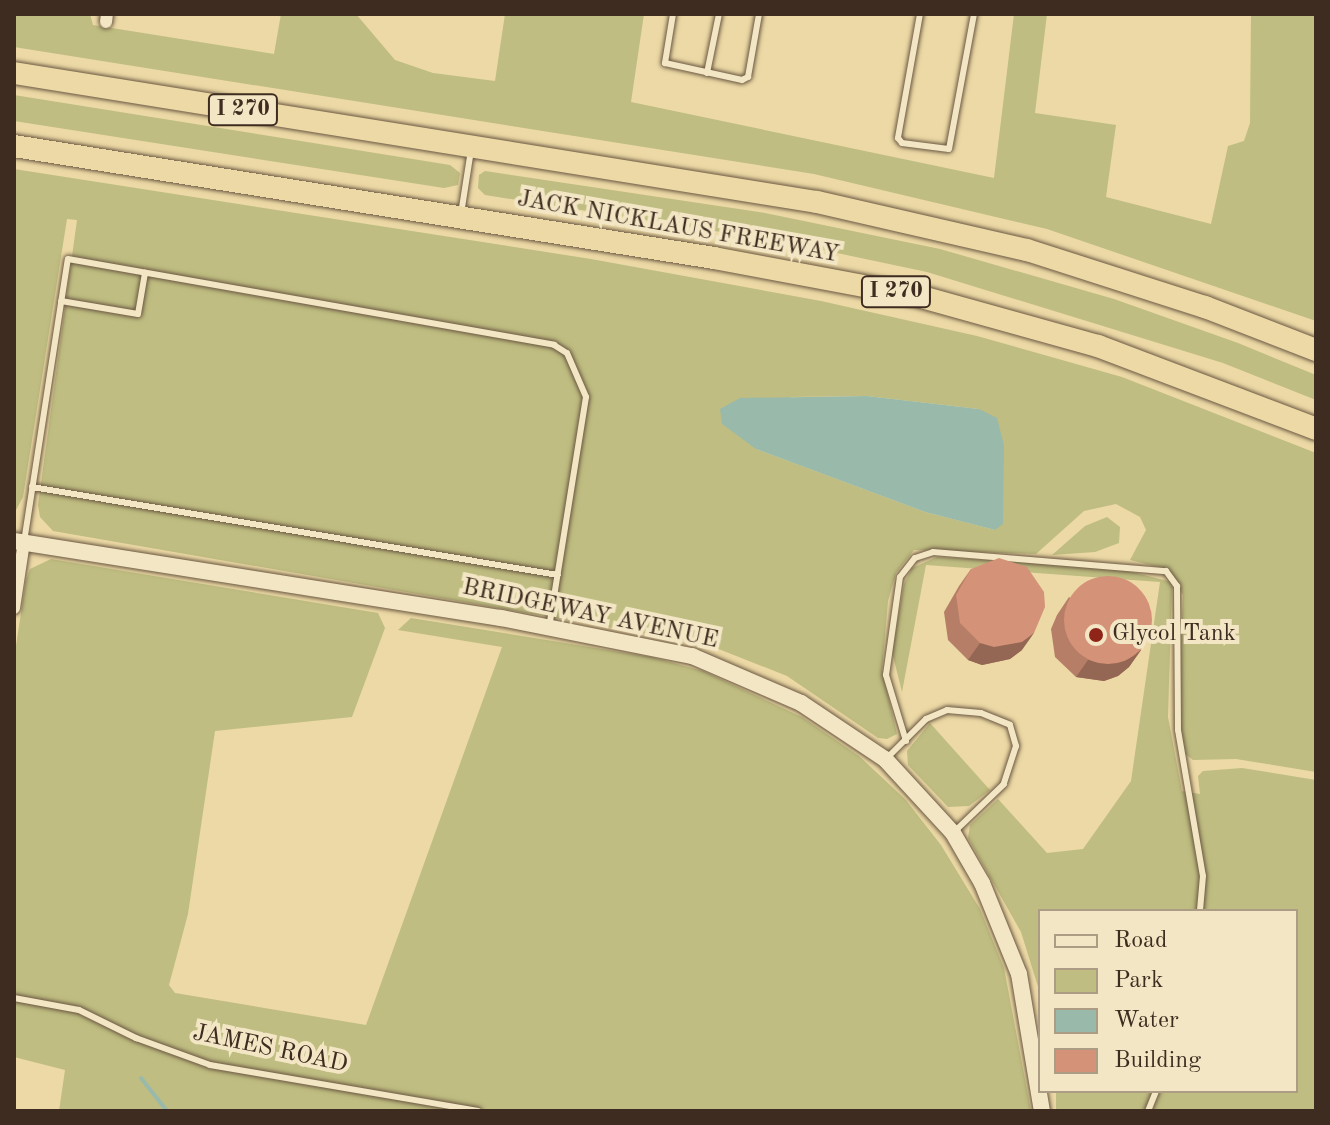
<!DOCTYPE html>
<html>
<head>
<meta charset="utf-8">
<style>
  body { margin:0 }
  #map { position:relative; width:1330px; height:1125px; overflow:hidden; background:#ecd9a5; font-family:"Old Standard TT",serif }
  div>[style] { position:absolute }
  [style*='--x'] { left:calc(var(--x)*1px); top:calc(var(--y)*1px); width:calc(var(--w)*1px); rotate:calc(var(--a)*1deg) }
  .green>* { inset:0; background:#bfbd81; transform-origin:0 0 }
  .water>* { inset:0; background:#99baaa }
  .stream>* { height:4px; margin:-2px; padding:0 2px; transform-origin:2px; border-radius:2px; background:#99baaa }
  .roads { filter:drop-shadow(0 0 2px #6a5742) drop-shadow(0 0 2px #6a5742) }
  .lane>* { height:6px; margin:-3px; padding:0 3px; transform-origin:3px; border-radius:3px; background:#f3e6c4 }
  .street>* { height:12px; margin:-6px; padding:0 6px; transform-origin:6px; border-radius:6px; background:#f3e6c4 }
  .secondary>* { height:16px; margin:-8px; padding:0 8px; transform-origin:8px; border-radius:8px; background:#f3e6c4 }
  .highway>* { height:22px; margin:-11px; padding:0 11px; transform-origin:11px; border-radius:11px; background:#ecd9a5 }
  .wall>* { inset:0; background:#b67e67 }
  .shaded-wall>* { inset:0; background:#946654 }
  .building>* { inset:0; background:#d49278 }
  .round { border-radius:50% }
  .dots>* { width:22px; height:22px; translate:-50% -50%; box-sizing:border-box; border:4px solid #f3e6c4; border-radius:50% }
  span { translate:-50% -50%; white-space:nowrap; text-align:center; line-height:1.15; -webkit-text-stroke:8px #f3e6c4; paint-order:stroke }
  .shield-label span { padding:2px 6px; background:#f3e6c4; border:2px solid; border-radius:6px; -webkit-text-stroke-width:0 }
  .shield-label { font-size:22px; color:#3f2c21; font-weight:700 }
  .street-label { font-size:24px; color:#3f2c21 }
  .poi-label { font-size:24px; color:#3f2c21 }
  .left { translate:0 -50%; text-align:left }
  .frame { position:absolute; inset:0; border:16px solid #3f2c21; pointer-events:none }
  .legend { position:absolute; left:1038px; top:909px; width:260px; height:184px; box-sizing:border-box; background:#f3e6c4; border:2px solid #ab9c83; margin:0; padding:10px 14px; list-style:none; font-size:24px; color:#3f2c21 }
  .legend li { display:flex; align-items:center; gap:16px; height:40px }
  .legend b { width:40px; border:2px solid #ab9c83 }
</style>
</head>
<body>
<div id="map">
  <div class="green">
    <i style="clip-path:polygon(14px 14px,90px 14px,93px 25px,274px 54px,281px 14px,356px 14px,395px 60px,433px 73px,495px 81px,505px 14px,644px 14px,631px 102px,994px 178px,1014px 14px,1047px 14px,1035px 113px,1116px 125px,1106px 197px,1211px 224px,1228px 146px,1244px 141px,1250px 123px,1251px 14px,1316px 14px,1316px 321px,1047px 229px,814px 174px,14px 47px)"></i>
    <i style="clip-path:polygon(14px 95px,450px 165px,460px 173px,458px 185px,444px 188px,14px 121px)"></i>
    <i style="clip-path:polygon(evenodd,14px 169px,591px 259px,821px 301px,977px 336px,1122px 377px,1316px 453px,1316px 772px,1236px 759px,1193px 760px,1184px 753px,1178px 709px,1183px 595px,1166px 569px,1130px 560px,1146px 530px,1140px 517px,1116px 504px,1084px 511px,1036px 554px,914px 550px,896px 573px,888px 601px,882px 670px,897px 734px,887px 739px,878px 738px,787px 676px,706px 644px,53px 531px,40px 517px,38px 505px,77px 220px,67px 219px,23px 497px,14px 514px,14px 169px,867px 396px,979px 409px,995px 530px,925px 512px,756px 449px,791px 397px,867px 396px)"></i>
    <i style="clip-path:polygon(485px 171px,765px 213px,940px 249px,1114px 299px,1238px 343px,1316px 375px,1316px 400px,1223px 363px,927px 272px,785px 242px,485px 195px,478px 188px,479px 175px)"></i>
    <i style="clip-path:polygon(1107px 517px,1120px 527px,1119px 543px,1095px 552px,1052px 555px,1085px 526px)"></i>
    <i style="clip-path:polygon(937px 557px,1112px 567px,1172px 582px,1168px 717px,1182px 791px,1200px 794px,1198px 776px,1203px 771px,1242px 768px,1316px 780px,1316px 1111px,1152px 1111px,1160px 1091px,1296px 1091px,1296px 911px,1040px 911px,1040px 993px,1021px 932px,968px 838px,970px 825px,998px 799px,1047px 853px,1083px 849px,1131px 781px,1160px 582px,926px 565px,902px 692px,892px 652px,904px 584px,912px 568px)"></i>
    <i style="clip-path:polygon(51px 559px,378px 613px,385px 628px,352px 717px,215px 731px,188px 914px,169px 985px,175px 993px,366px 1025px,502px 647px,398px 630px,411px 618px,651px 657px,703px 671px,802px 717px,859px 756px,905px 799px,941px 845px,980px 909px,1004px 968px,1031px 1111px,59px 1111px,65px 1070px,14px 1057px,14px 659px,26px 580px,30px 569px)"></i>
    <i style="clip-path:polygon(930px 723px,990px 790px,969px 806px,948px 807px,908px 765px,907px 751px)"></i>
    <i style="left:1056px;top:1091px;width:96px;height:20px"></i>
  </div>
  <div class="water">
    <i style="clip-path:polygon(867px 396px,979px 409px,997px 418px,1004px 445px,1003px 524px,995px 530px,925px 512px,756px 449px,722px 424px,720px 409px,740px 398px)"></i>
  </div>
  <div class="stream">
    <i style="--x:141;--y:1078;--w:42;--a:51.8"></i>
  </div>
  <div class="roads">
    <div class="lane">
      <i style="--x:673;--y:14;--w:50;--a:99.3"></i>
      <i style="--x:665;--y:63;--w:79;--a:12.4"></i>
      <i style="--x:742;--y:80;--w:7;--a:-27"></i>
      <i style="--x:748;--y:77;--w:64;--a:-80.1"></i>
      <i style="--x:920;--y:14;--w:126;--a:100.1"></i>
      <i style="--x:898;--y:138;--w:6;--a:51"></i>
      <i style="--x:902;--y:143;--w:47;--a:7.3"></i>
      <i style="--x:949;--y:149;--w:137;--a:-79.5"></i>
      <i style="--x:707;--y:73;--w:60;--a:-78.5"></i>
      <i style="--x:461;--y:214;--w:65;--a:-81.1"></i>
      <i style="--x:61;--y:301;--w:78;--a:9.6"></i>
      <i style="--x:138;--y:314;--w:42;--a:-80.3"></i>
      <i style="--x:32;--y:487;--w:533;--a:9.5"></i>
      <i style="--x:24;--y:542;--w:286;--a:-81.2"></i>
      <i style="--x:68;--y:259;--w:494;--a:10"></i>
      <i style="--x:554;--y:345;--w:15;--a:32"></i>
      <i style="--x:567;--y:353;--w:48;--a:66.6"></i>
      <i style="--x:586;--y:397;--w:233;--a:99.1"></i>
      <i style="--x:906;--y:741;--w:69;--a:-106.9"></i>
      <i style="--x:886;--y:675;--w:99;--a:-81.9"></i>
      <i style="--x:900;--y:577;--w:24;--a:-52"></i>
      <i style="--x:915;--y:558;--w:19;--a:-18"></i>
      <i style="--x:933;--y:552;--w:234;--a:4.7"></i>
      <i style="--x:1166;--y:571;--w:19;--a:54"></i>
      <i style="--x:1177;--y:586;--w:144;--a:89.6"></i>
      <i style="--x:1178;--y:730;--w:148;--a:80.3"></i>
      <i style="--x:1203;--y:876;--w:35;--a:95"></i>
      <i style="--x:888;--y:757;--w:54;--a:-45"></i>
      <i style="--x:926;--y:719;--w:23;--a:-23"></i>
      <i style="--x:947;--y:710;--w:34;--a:5"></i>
      <i style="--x:981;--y:713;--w:31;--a:22"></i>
      <i style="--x:1010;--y:725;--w:22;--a:74"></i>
      <i style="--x:1016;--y:746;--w:40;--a:108"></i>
      <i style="--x:1004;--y:784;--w:68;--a:136.2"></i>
      <i style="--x:14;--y:998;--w:66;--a:10.5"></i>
      <i style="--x:79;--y:1010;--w:64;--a:26.2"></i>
      <i style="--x:136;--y:1038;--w:79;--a:20"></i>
      <i style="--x:210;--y:1065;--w:272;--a:9.7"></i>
      <i style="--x:1148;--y:1111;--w:22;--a:-68"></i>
    </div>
    <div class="street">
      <i style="--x:106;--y:22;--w:8;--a:-83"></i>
      <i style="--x:14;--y:608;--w:67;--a:-81.4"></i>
    </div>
    <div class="secondary">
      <i style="--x:14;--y:541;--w:493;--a:9"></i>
      <i style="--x:501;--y:618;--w:195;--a:11.3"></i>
      <i style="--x:692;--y:656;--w:119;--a:23.3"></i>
      <i style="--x:801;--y:703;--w:101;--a:33.7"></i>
      <i style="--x:885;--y:759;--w:100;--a:47.4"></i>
      <i style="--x:953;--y:833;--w:58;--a:59.9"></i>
      <i style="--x:982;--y:883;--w:98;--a:67.9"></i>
      <i style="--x:1019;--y:974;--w:139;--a:80.5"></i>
    </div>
    <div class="highway">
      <i style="--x:14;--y:73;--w:813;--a:9.13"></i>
      <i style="--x:817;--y:202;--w:215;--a:12.9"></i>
      <i style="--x:1027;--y:250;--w:187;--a:17.8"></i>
      <i style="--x:1205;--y:307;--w:119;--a:21.2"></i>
      <i style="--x:14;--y:146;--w:709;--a:9.09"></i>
      <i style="--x:714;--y:258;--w:212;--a:10.6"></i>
      <i style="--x:922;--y:297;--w:183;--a:15.6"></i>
      <i style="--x:1098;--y:346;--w:233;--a:20.8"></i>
    </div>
  </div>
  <div class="wall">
    <i style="clip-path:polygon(971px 569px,1022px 650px,1010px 659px,982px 665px,968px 660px,948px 640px,944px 612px,959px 586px)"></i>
    <i style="clip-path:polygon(1069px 597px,1141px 650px,1129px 667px,1118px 676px,1104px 681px,1076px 677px,1055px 657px,1051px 629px,1057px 615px)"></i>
  </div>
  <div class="shaded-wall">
    <i style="clip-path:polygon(1034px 633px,1022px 650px,1010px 659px,982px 665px,968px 660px,980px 643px)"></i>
    <i style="clip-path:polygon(1141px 650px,1129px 667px,1118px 676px,1104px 681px,1076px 677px,1088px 660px)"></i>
  </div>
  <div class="building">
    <i style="clip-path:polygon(999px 558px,1027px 567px,1044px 592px,1045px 607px,1034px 633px,1022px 642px,994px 647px,980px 643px,960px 623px,956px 595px,971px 569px)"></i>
    <i class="round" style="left:1064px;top:576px;width:88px;height:88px"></i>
  </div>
  <div class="dots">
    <i style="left:1096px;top:635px;background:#8f2418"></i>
  </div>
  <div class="shield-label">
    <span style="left:243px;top:110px">I 270</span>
    <span style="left:896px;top:292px">I 270</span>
  </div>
  <div class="street-label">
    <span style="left:678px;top:228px;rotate:10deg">JACK NICKLAUS FREEWAY</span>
    <span style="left:590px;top:615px;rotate:12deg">BRIDGEWAY AVENUE</span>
    <span style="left:270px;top:1050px;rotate:12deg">JAMES ROAD</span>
  </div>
  <div class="poi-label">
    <span class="left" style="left:1112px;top:635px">Glycol Tank</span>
  </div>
  <div class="frame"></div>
  <ul class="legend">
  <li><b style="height:10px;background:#f3e6c4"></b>Road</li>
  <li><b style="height:22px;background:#bfbd81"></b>Park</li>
  <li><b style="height:22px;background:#99baaa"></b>Water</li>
  <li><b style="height:22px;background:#d49278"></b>Building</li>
  </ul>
</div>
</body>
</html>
